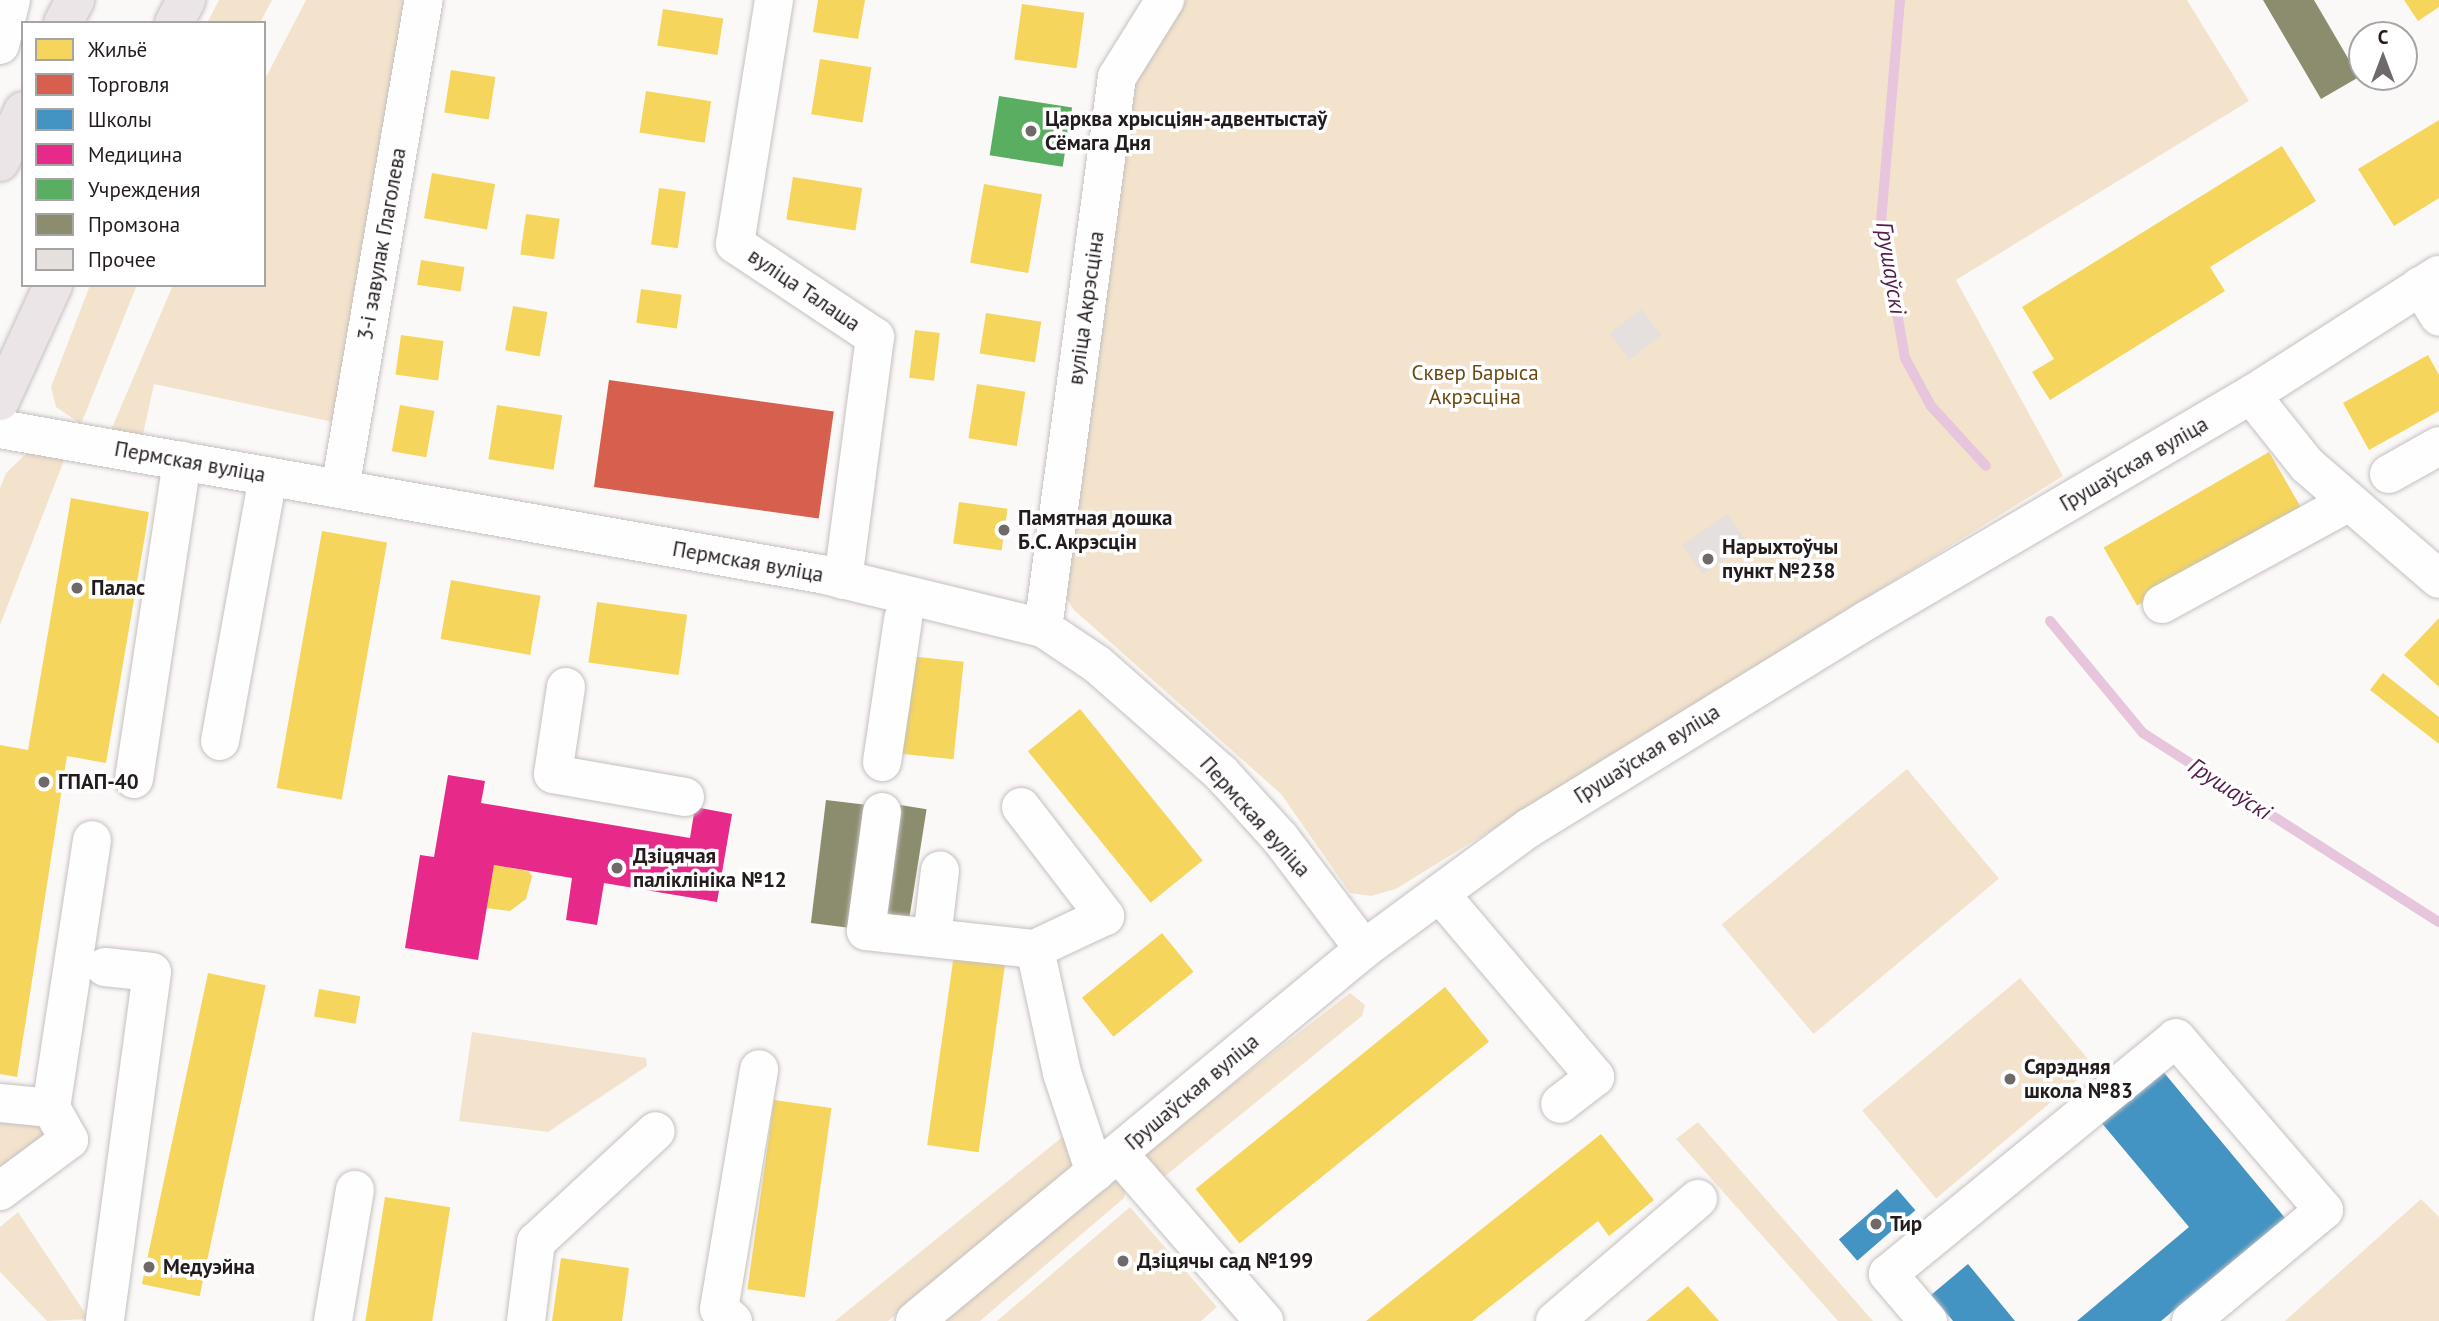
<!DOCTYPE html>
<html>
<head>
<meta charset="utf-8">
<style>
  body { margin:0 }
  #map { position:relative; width:2439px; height:1321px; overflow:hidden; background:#fbf9f8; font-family:"PT Sans",sans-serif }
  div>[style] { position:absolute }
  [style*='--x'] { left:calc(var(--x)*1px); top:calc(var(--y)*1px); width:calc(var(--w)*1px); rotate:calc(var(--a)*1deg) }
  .green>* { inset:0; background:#f3e3cd; transform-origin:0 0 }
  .homes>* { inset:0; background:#f6d55c; transform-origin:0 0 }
  .shops>* { inset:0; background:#d6604d; transform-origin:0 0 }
  .schools>* { inset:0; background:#4393c3; transform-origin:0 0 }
  .health>* { inset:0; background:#e7298a }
  .public>* { inset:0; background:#5aae61; transform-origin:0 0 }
  .industry>* { inset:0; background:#8c8c6e; transform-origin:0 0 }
  .stream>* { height:10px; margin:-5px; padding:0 5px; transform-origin:5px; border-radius:5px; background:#e6c5dd }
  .building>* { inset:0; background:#e5e0de; transform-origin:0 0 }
  .roads { filter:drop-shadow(0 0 2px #c5c0bf) drop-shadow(0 0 2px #c5c0bf) }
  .minor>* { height:38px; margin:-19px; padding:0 19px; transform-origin:19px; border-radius:19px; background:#fefefe }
  .major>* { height:38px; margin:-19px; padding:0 19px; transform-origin:19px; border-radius:19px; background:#ece5e7 }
  .dots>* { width:19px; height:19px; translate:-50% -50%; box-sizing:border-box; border:4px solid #fff; border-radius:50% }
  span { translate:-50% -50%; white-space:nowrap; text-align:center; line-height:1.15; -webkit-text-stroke:7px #fff; paint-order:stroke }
  .poi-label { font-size:21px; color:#241c1c; font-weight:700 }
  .left { translate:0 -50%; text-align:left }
  .street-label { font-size:21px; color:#241c1c }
  .park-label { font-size:21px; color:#6a4a13 }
  .water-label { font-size:23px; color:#531c4a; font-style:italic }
  .legend { position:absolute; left:21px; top:21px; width:245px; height:266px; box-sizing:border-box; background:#fff; border:2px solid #a7a4a4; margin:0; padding:9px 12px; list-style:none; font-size:21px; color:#241c1c }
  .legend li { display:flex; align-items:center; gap:14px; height:35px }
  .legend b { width:35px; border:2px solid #a7a4a4 }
  .north { position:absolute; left:2348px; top:21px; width:70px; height:70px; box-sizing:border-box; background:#fff; border:2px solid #a7a4a4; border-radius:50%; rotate:0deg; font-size:19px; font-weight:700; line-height:28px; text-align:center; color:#241c1c }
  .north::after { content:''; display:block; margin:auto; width:24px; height:32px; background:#6f6969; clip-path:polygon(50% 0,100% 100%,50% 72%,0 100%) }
</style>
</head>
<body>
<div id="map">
  <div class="green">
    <i style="clip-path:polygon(219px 0,272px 0,260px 23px,207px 23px)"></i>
    <i style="clip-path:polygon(306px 0,406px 0,333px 422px,154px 384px,142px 439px,111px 430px,173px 285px,264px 285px,264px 81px)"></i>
    <i style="clip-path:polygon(1186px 0,2187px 0,2249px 101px,1956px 280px,2063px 476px,1396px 889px,1371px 896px,1350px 893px,1281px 794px,1074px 610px,1066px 598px,1130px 85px)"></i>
    <i style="clip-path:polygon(90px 285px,137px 285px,81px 424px,56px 407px,51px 387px)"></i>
    <i style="clip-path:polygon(68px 450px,0 625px,0 488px,6px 473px,29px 451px)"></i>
    <i style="left:1907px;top:769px;width:143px;height:242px;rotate:50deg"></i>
    <i style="left:2020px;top:978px;width:115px;height:206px;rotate:50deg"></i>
    <i style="clip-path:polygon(1350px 993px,1365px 1005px,1362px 1016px,1159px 1181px,1136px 1159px)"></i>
    <i style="clip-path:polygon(472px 1032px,646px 1058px,647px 1066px,548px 1132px,459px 1121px)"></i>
    <i style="clip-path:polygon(0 1115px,33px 1119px,45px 1136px,0 1169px)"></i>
    <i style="clip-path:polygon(1698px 1122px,1873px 1321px,1838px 1321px,1676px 1139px)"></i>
    <i style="clip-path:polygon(1071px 1130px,1083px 1167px,888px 1321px,835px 1321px)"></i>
    <i style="clip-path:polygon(1102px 1176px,1128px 1180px,1124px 1198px,980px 1321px,934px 1321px)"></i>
    <i style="clip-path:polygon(2421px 1199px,2439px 1217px,2439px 1321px,2285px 1321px)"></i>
    <i style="clip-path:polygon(1130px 1207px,1217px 1307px,1201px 1321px,997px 1321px)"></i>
    <i style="clip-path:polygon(18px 1212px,89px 1319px,47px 1321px,0 1272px,0 1227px)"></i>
  </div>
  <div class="homes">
    <i style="clip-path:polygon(818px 0,865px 0,858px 39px,813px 32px)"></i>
    <i style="clip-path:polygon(2404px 0,2439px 0,2439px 7px,2418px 21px)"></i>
    <i style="left:1022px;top:4px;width:63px;height:56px;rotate:8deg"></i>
    <i style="left:663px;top:9px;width:61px;height:37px;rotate:9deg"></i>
    <i style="left:820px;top:59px;width:52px;height:56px;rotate:9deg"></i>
    <i style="left:451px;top:70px;width:45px;height:43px;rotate:9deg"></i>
    <i style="left:646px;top:91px;width:66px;height:42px;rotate:9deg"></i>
    <i style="clip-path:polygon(2439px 120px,2439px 198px,2394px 226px,2358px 169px)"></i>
    <i style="clip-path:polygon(2282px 146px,2316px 201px,2210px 267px,2225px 291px,2050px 400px,2032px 372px,2054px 359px,2022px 307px)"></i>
    <i style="left:432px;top:173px;width:64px;height:46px;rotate:10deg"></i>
    <i style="left:793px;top:177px;width:70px;height:43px;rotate:9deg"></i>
    <i style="left:984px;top:184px;width:59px;height:80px;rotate:10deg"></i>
    <i style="left:659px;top:188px;width:27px;height:57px;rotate:8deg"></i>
    <i style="left:526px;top:214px;width:34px;height:41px;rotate:8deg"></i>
    <i style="left:421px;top:260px;width:44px;height:25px;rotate:9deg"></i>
    <i style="left:641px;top:289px;width:41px;height:34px;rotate:8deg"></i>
    <i style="left:513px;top:306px;width:35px;height:45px;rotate:10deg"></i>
    <i style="left:986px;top:313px;width:56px;height:41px;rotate:9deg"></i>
    <i style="left:915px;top:330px;width:25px;height:48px;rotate:7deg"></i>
    <i style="left:401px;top:335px;width:43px;height:40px;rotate:8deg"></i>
    <i style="clip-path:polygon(2428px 355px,2439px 375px,2439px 411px,2369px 450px,2343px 403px)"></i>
    <i style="left:977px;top:384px;width:49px;height:55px;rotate:9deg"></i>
    <i style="left:400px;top:405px;width:35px;height:47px;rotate:10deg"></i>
    <i style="left:497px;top:405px;width:66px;height:55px;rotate:9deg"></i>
    <i style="left:2269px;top:452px;width:67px;height:191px;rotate:60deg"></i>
    <i style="clip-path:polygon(71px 498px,149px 512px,106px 763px,67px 756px,17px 1077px,0 1074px,0 745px,28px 750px)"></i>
    <i style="left:959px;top:502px;width:49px;height:42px;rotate:8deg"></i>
    <i style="left:322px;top:531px;width:66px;height:261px;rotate:10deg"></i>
    <i style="left:451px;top:580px;width:91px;height:60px;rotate:10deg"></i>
    <i style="left:597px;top:602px;width:91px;height:61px;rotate:8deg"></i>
    <i style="clip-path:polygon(2439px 618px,2439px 687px,2404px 655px)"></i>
    <i style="left:909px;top:656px;width:55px;height:98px;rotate:6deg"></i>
    <i style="clip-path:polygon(2383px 673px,2439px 717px,2439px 744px,2370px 690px)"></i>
    <i style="left:1080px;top:709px;width:195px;height:67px;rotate:51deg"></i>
    <i style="clip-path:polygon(494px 865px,528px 871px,532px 876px,526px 899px,510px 911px,486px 908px)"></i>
    <i style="left:1162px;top:933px;width:50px;height:103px;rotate:51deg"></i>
    <i style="left:954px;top:954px;width:52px;height:193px;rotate:8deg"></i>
    <i style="left:208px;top:973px;width:59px;height:318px;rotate:12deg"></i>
    <i style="left:1445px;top:987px;width:70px;height:321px;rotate:51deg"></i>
    <i style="left:319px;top:989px;width:42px;height:28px;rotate:10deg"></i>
    <i style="left:774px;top:1100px;width:58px;height:191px;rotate:8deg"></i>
    <i style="clip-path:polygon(1601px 1134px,1654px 1200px,1609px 1236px,1598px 1221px,1472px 1321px,1366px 1321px)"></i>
    <i style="left:385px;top:1197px;width:66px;height:126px;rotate:9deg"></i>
    <i style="clip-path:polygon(561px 1258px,629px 1268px,622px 1321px,552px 1321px)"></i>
    <i style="clip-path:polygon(1688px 1286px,1719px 1321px,1646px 1321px)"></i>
  </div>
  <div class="shops">
    <i style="left:609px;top:380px;width:227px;height:108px;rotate:8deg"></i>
  </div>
  <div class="schools">
    <i style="clip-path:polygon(2161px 1069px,2285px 1218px,2161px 1321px,2077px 1321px,2189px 1227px,2100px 1121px)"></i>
    <i style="left:1897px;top:1189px;width:28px;height:77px;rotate:49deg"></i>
    <i style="clip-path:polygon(1968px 1264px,2015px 1321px,1953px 1321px,1931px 1295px)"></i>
  </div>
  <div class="health">
    <i style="clip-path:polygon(448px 775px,485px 781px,481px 803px,690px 838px,695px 807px,732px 814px,717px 902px,604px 883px,597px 925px,566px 920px,572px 878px,494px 865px,478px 960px,405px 948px,420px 855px,434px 857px)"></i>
  </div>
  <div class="public">
    <i style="left:999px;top:96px;width:74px;height:60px;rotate:9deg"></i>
  </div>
  <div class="industry">
    <i style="clip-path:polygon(2263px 0,2314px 0,2359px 77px,2321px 99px)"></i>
    <i style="left:826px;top:800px;width:42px;height:124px;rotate:7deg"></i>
    <i style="left:894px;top:804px;width:33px;height:113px;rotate:9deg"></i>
  </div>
  <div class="stream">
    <i style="--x:1900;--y:0;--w:223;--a:94.9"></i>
    <i style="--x:1881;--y:222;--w:138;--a:80"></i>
    <i style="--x:1905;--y:358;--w:55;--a:61.6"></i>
    <i style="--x:1931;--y:406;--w:81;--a:47.5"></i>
    <i style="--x:2050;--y:621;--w:146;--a:50.3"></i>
    <i style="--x:2143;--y:733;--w:351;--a:32.6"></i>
  </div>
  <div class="building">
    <i style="left:1641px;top:309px;width:33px;height:40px;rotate:52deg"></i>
    <i style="left:1728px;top:514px;width:36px;height:55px;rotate:56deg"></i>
  </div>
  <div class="roads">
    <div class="minor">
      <i style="--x:774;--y:0;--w:247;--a:99.1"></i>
      <i style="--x:735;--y:244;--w:168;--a:33.6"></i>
      <i style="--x:875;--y:337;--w:245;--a:97.5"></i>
      <i style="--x:0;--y:45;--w:46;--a:-76.3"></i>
      <i style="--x:2420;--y:286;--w:36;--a:58"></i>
      <i style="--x:2251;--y:395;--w:90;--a:51.3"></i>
      <i style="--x:2307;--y:465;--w:174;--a:40.8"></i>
      <i style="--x:0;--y:429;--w:834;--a:10.02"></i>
      <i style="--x:821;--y:574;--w:228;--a:13.7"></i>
      <i style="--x:1043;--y:628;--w:66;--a:33.9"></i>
      <i style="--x:1098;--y:665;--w:164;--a:41.3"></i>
      <i style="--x:1221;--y:773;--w:88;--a:47.8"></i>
      <i style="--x:1280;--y:838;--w:139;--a:52.9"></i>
      <i style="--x:2389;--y:474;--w:57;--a:-29.2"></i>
      <i style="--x:340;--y:489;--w:496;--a:-80.3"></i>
      <i style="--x:2162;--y:604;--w:211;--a:-28.6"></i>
      <i style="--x:1043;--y:628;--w:556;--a:-82.35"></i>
      <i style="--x:1117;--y:77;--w:91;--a:-58.1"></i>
      <i style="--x:566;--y:687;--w:88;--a:98.5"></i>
      <i style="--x:553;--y:774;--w:134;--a:9.9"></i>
      <i style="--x:220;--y:741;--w:269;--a:-79.7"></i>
      <i style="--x:882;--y:762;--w:145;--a:-81.6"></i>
      <i style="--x:134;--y:779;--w:322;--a:-81.4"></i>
      <i style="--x:1021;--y:807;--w:138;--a:52.4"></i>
      <i style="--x:1105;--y:916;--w:77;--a:154.8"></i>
      <i style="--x:1035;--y:949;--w:127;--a:77.7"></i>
      <i style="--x:1062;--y:1073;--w:105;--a:71.7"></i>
      <i style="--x:882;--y:812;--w:120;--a:97.7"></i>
      <i style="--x:866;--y:931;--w:170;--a:6.1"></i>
      <i style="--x:1440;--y:894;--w:240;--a:49.7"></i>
      <i style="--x:1595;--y:1077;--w:44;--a:142.4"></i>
      <i style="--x:932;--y:938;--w:68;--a:-83.3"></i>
      <i style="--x:105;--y:967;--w:47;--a:6.1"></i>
      <i style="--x:152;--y:972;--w:352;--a:97.7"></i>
      <i style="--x:0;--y:1103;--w:51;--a:5.6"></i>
      <i style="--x:1118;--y:1153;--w:223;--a:49"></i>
      <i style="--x:0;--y:1191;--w:86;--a:-36.5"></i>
      <i style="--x:69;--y:1140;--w:37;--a:-119"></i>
      <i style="--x:51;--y:1108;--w:271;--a:-81.3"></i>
      <i style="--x:333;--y:1321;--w:133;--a:-80.5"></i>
      <i style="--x:526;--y:1321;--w:80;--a:-82.8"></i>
      <i style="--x:536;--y:1242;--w:163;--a:-42.8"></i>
      <i style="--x:733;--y:1321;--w:18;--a:-139"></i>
      <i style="--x:719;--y:1309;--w:243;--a:-80.5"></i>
      <i style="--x:915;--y:1321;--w:583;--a:-39.64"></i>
      <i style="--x:1364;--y:949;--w:205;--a:-36.3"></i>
      <i style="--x:1529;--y:828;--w:399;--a:-31.6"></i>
      <i style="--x:1869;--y:619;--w:443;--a:-30.4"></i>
      <i style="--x:2251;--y:395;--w:223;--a:-32.6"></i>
      <i style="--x:1555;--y:1321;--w:188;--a:-40.5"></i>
      <i style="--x:1928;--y:1321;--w:62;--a:-130.4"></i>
      <i style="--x:1888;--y:1274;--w:372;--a:-39.3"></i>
      <i style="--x:2176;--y:1038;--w:227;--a:49.3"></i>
      <i style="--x:2324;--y:1210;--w:173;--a:140.2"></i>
    </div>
    <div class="major">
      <i style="--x:63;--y:23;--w:26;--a:-62"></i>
      <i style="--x:174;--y:23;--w:26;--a:-62"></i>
      <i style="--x:0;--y:162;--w:56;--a:-65.7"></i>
      <i style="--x:0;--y:401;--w:128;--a:-65.4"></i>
    </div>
  </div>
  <div class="dots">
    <i style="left:1031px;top:131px;background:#6f6969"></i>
    <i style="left:1004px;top:530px;background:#6f6969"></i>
    <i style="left:1708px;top:559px;background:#6f6969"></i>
    <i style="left:77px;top:588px;background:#6f6969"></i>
    <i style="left:44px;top:782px;background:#6f6969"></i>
    <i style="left:617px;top:868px;background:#6f6969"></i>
    <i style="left:2010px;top:1079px;background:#6f6969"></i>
    <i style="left:1876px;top:1224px;background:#6f6969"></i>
    <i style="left:1123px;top:1261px;background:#6f6969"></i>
    <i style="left:149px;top:1267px;background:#6f6969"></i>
  </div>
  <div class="poi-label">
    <span class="left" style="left:1045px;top:131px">Царква хрысціян-адвентыстаў<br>Сёмага Дня</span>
    <span class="left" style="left:1018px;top:530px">Памятная дошка<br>Б.С. Акрэсцін</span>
    <span class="left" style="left:1722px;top:559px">Нарыхтоўчы<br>пункт №238</span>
    <span class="left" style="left:91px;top:588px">Палас</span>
    <span class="left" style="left:58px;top:782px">ГПАП-40</span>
    <span class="left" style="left:633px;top:868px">Дзіцячая<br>паліклініка №12</span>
    <span class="left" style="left:2024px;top:1079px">Сярэдняя<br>школа №83</span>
    <span class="left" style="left:1890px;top:1224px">Тир</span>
    <span class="left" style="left:1137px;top:1261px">Дзіцячы сад №199</span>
    <span class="left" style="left:163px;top:1267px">Медуэйна</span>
  </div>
  <div class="street-label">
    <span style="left:382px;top:244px;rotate:-80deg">3-і завулак Глаголева</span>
    <span style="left:804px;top:290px;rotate:34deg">вуліца Талаша</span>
    <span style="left:1086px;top:308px;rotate:-82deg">вуліца Акрэсціна</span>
    <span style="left:190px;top:462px;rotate:10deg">Пермская вуліца</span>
    <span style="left:2134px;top:464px;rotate:-30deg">Грушаўская вуліца</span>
    <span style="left:748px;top:562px;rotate:10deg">Пермская вуліца</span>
    <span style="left:1647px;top:754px;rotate:-32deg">Грушаўская вуліца</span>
    <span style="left:1255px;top:817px;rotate:48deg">Пермская вуліца</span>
    <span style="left:1192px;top:1092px;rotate:-40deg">Грушаўская вуліца</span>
  </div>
  <div class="park-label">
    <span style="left:1475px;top:385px">Сквер Барыса<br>Акрэсціна</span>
  </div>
  <div class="water-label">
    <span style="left:1891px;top:268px;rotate:81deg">Грушаўскі</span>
    <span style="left:2230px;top:789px;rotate:33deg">Грушаўскі</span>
  </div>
  <ul class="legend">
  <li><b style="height:19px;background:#f6d55c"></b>Жильё</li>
  <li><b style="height:19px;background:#d6604d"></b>Торговля</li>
  <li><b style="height:19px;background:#4393c3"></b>Школы</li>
  <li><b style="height:19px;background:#e7298a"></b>Медицина</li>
  <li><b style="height:19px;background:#5aae61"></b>Учреждения</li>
  <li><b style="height:19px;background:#8c8c6e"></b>Промзона</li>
  <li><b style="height:19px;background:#e5e0de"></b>Прочее</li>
  </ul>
  <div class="north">С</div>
</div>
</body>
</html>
